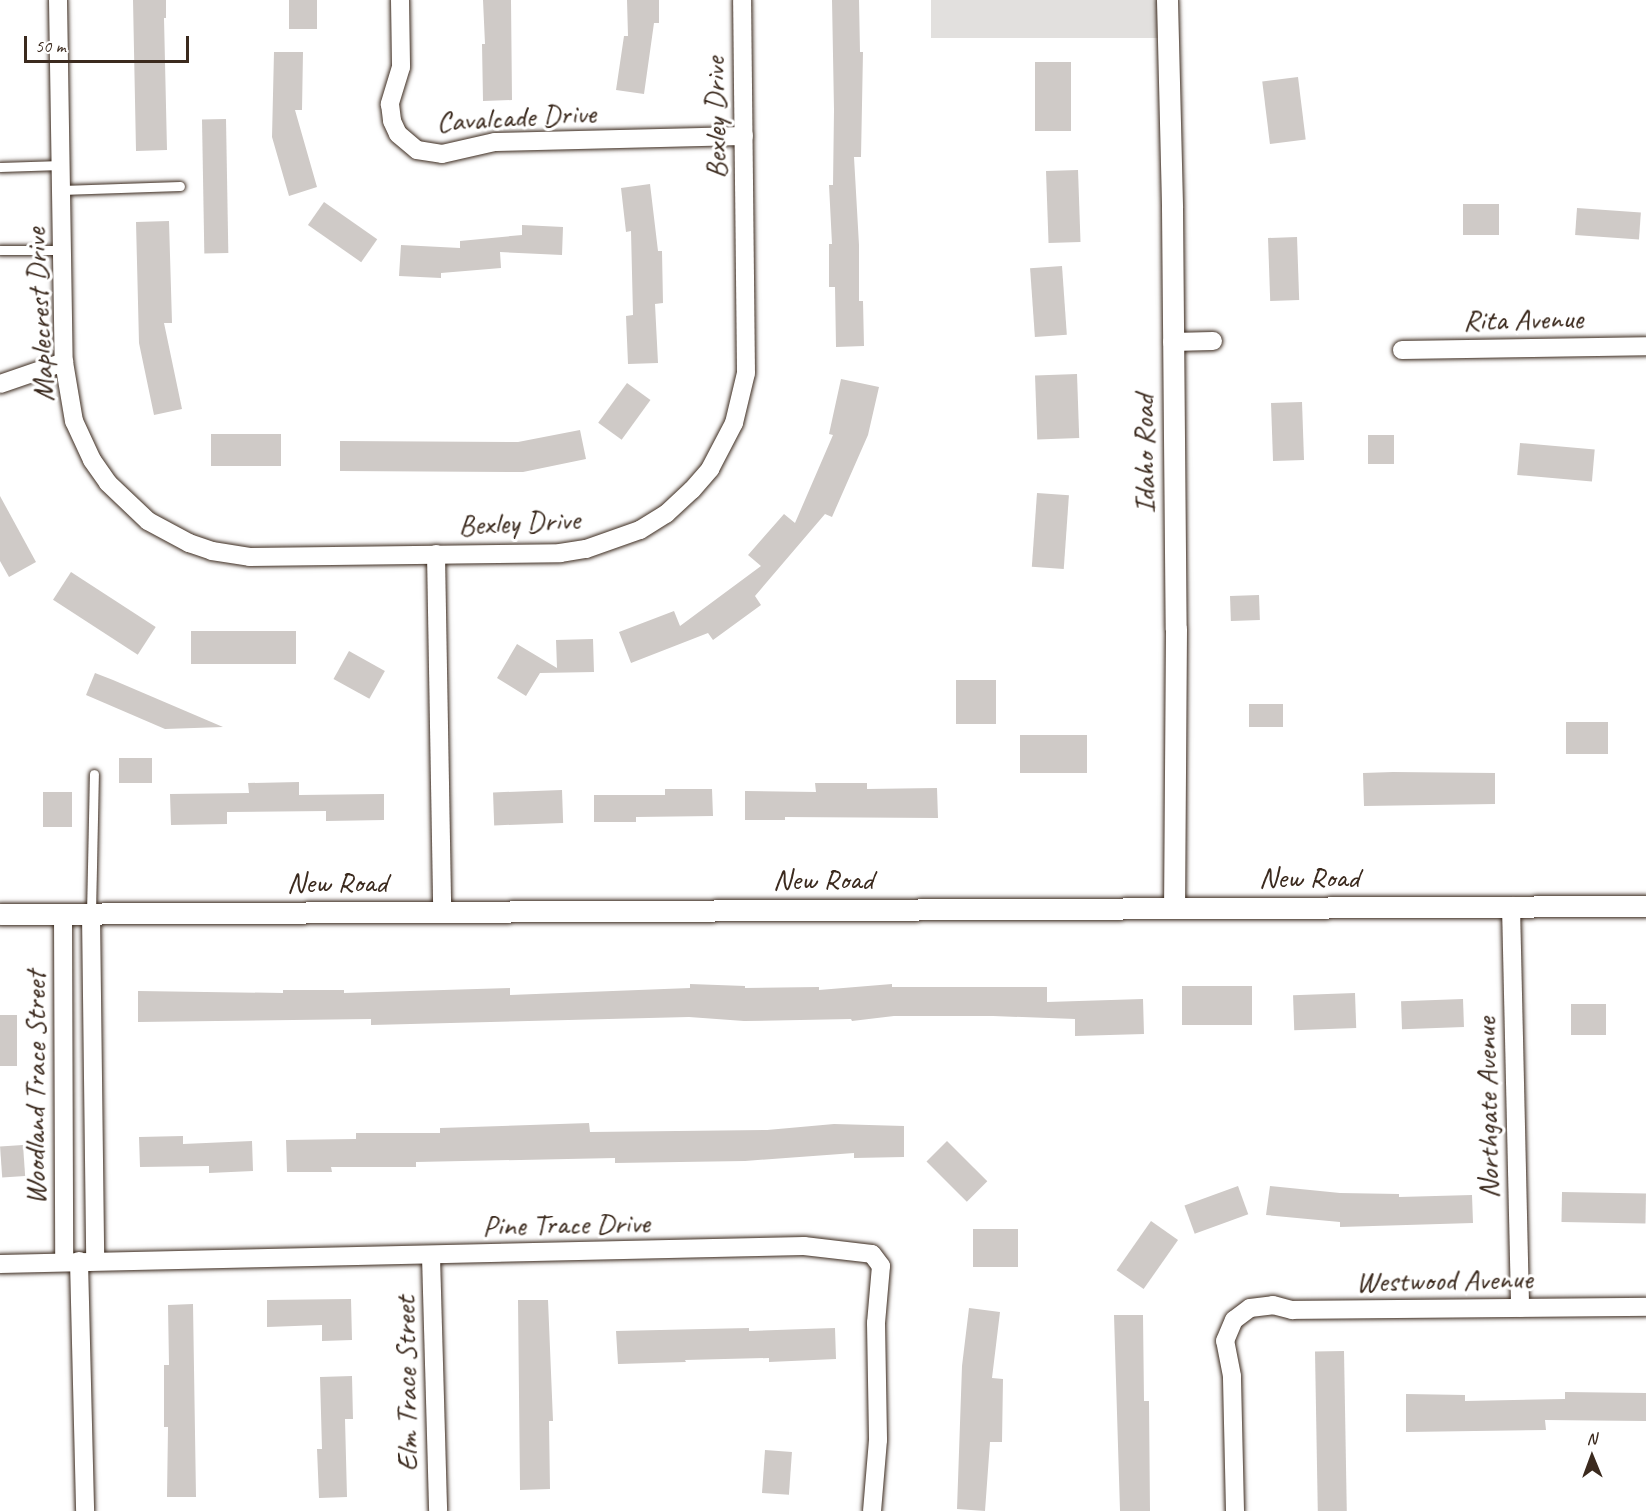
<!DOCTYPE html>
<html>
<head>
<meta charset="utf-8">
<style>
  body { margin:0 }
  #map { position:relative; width:1646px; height:1511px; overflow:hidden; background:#fff; font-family:Caveat,sans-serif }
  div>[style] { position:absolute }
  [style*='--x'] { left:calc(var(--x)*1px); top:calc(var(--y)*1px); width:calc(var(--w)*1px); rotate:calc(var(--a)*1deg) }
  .green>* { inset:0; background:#e2e0de; transform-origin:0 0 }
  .building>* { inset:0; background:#cfcac7; transform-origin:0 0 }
  .roads { filter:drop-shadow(0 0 2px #3b2a1e) drop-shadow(0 0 2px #3b2a1e) }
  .service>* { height:9px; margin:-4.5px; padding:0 4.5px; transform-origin:4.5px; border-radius:4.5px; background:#fff }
  .minor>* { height:18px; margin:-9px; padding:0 9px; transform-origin:9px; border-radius:9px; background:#fff }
  .tertiary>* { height:21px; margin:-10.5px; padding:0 10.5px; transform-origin:10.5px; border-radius:10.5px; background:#fff }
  span { translate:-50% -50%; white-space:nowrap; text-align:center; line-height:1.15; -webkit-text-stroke:6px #fff; paint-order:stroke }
  .street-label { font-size:30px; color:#3b2a1e }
  .north { position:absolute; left:1562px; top:1427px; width:60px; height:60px; -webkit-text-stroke:4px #fff; paint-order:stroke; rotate:359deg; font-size:16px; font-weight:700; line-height:24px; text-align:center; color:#3b2a1e }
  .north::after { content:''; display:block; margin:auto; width:21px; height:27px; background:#3b2a1e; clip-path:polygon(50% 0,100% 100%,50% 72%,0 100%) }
  .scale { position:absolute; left:24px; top:36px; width:165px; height:27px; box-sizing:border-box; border:3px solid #3b2a1e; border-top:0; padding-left:8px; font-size:18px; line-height:21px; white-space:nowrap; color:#3b2a1e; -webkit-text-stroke:4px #fff; paint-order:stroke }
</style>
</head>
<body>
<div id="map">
  <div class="green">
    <i style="left:931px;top:0;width:236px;height:38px"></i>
  </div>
  <div class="building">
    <i style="clip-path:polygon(133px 0,166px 0,166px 18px,164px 18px,167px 150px,136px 151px)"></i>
    <i style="left:289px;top:0;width:28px;height:29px"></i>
    <i style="clip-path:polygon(483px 0,511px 0,512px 100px,483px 101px,482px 44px,485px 44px)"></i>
    <i style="clip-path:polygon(627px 0,659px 0,659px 23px,654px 23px,644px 94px,616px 90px,624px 36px,628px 36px)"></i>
    <i style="clip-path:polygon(832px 0,859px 0,860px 52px,863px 52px,861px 157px,854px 157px,859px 245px,859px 301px,863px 301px,864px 346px,836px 347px,835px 287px,829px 287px,829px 244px,832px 244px,829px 185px,833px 185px,834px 110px)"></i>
    <i style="clip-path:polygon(274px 52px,303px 52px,302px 110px,295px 110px,317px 187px,289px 196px,272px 137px)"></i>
    <i style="left:1035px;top:62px;width:36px;height:69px"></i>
    <i style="left:1298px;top:77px;width:63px;height:36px;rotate:83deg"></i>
    <i style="left:226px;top:119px;width:134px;height:24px;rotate:89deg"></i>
    <i style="left:1078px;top:170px;width:72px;height:32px;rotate:88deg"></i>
    <i style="clip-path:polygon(650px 184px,658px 251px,662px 251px,663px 303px,655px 304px,658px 363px,628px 364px,626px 316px,633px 315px,631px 231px,626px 232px,621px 188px)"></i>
    <i style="left:324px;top:202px;width:65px;height:28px;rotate:35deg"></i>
    <i style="left:1463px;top:204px;width:36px;height:31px"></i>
    <i style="left:1577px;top:208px;width:64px;height:27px;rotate:4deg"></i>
    <i style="clip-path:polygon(169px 221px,172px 323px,164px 323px,182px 409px,154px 415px,139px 343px,136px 222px)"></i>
    <i style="clip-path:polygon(522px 225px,563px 227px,562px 255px,500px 252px,501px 268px,441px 273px,441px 278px,399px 276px,401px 245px,460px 248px,460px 241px,522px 235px)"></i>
    <i style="left:1297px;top:237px;width:63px;height:29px;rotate:88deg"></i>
    <i style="left:1062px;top:266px;width:69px;height:32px;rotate:86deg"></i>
    <i style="left:1077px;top:374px;width:64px;height:42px;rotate:88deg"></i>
    <i style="clip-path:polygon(841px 379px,879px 387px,868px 435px,832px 517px,825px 514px,755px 596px,761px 605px,713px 640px,708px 633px,631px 663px,619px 632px,674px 611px,680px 626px,761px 566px,748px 555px,784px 514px,795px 523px,833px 435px,829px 434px)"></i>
    <i style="left:627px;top:383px;width:29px;height:49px;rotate:36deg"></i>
    <i style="left:1302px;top:402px;width:58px;height:31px;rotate:88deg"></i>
    <i style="clip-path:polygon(580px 430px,586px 459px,523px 472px,340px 471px,340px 441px,518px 442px)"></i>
    <i style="left:281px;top:434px;width:32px;height:70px;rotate:90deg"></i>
    <i style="left:1394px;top:435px;width:29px;height:26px;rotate:90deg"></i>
    <i style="left:1520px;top:443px;width:75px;height:32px;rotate:5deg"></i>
    <i style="left:1037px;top:493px;width:32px;height:74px;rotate:4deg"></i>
    <i style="clip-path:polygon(0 496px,36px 562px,9px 577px,0 561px)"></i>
    <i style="left:71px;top:572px;width:101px;height:33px;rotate:33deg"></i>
    <i style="left:1259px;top:595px;width:25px;height:29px;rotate:88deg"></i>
    <i style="left:191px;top:631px;width:105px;height:33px"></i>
    <i style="clip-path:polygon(593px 639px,594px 672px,540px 673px,526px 696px,497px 678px,517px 644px,557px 668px,556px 640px)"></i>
    <i style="left:349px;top:651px;width:41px;height:32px;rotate:29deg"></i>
    <i style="clip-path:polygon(95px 673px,113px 680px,223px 727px,165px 729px,86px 695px)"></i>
    <i style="left:996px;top:680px;width:44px;height:40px;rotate:90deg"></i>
    <i style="left:1249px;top:704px;width:34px;height:23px"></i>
    <i style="left:1566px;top:722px;width:42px;height:32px"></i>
    <i style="left:1087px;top:735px;width:38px;height:67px;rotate:90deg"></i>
    <i style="left:152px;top:758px;width:25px;height:33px;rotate:90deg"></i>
    <i style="clip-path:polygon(1393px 772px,1495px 773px,1495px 804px,1364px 806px,1363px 773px)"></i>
    <i style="clip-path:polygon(299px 782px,299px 795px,384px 794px,384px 820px,326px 821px,326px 811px,227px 812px,227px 824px,171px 825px,170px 794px,249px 793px,248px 783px)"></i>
    <i style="clip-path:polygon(815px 783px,867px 783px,867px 789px,937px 788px,938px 818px,785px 817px,785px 820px,745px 820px,745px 791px,816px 792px)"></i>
    <i style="clip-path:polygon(665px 789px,712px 789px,713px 816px,636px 817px,636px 822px,594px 822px,594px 795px,665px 795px)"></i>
    <i style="left:562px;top:790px;width:33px;height:69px;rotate:88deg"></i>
    <i style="left:43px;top:792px;width:29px;height:35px"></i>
    <i style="clip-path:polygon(690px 984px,745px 986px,745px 988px,819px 987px,819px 990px,892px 984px,892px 987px,1047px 987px,1047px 1002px,1143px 999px,1144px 1034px,1075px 1036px,1075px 1019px,993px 1016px,894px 1016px,852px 1021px,851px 1019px,744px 1021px,689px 1017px,371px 1025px,371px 1019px,138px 1022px,138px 991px,283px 993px,283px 990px,344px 990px,344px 993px,510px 988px,510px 995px,690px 988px)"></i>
    <i style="left:1182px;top:986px;width:70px;height:39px"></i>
    <i style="left:1355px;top:993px;width:35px;height:62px;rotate:88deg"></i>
    <i style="left:1463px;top:999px;width:28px;height:62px;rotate:88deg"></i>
    <i style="left:1571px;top:1004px;width:35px;height:31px"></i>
    <i style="left:0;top:1015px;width:17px;height:51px"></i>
    <i style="clip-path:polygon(589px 1123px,590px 1132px,767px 1130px,834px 1124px,904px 1126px,904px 1157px,854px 1158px,854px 1153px,745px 1161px,615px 1163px,615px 1158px,416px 1162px,416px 1167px,331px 1167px,332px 1172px,287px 1172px,286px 1140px,356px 1139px,356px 1133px,440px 1133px,440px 1128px)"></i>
    <i style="clip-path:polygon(183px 1136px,183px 1144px,252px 1141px,253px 1171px,209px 1173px,209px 1166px,140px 1167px,139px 1137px)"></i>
    <i style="left:947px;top:1141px;width:57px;height:29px;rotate:45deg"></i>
    <i style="left:23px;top:1145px;width:31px;height:23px;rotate:86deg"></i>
    <i style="left:1238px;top:1186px;width:30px;height:57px;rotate:70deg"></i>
    <i style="clip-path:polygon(1270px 1186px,1340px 1193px,1399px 1194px,1399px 1197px,1472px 1195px,1473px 1223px,1340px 1227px,1340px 1222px,1266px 1215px)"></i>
    <i style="left:1562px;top:1192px;width:84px;height:30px;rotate:1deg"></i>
    <i style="left:1151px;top:1221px;width:33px;height:60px;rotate:35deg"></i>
    <i style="left:973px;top:1229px;width:45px;height:38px"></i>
    <i style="clip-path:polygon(351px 1299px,352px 1340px,322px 1341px,322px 1325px,267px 1327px,267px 1300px)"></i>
    <i style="clip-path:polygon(518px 1300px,548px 1300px,553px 1421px,549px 1421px,550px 1489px,520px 1490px)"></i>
    <i style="clip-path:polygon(193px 1304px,196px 1497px,167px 1497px,168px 1427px,164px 1427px,164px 1365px,169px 1365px,168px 1305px)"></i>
    <i style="clip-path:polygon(969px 1308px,1000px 1312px,992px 1378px,1003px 1379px,1002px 1442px,990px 1442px,985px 1511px,957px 1509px,962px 1366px)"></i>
    <i style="clip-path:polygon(1114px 1315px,1143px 1315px,1144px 1401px,1149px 1401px,1150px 1511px,1120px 1511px)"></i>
    <i style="clip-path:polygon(749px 1328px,749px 1331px,835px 1328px,836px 1359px,769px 1362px,769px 1358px,685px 1360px,686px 1362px,618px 1364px,616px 1331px)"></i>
    <i style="left:1344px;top:1351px;width:160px;height:29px;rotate:89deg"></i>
    <i style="clip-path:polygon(352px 1376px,353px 1419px,345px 1419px,347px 1497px,319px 1498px,317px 1449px,322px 1449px,320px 1377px)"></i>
    <i style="clip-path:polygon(1565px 1392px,1646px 1393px,1646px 1421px,1545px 1420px,1546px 1430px,1406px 1432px,1406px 1394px,1465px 1395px,1465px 1401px,1565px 1399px)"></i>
    <i style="left:765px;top:1450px;width:27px;height:43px;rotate:4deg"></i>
  </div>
  <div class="roads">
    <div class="service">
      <i style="--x:0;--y:167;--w:61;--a:-1.9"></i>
      <i style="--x:61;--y:190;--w:119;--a:-1.9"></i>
      <i style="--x:0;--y:250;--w:62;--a:0"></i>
      <i style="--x:91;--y:914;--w:140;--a:-88.8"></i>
    </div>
    <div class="minor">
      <i style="--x:58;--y:0;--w:362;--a:89.1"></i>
      <i style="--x:64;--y:362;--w:60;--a:80.4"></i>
      <i style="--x:74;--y:421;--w:43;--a:65.2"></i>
      <i style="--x:92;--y:460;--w:28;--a:55"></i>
      <i style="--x:108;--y:483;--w:55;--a:43.5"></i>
      <i style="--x:148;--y:521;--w:47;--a:28.2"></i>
      <i style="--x:189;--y:543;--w:24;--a:19"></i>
      <i style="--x:212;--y:551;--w:38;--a:9"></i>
      <i style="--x:250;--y:557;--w:310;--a:-0.7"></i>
      <i style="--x:560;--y:553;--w:26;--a:-9"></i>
      <i style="--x:586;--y:549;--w:57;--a:-19.4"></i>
      <i style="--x:640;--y:530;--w:31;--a:-32"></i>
      <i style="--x:666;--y:514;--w:35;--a:-43"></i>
      <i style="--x:692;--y:490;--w:28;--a:-49"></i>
      <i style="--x:710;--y:469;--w:52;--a:-62.4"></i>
      <i style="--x:734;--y:423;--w:51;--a:-76.5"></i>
      <i style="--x:746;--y:373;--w:373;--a:-90.6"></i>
      <i style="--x:400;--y:0;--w:67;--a:89.1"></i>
      <i style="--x:401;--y:67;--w:39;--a:107"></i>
      <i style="--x:390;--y:104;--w:17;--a:83"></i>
      <i style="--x:392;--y:121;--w:14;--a:65"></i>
      <i style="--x:398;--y:134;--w:25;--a:40"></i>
      <i style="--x:417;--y:150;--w:25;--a:9"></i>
      <i style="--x:442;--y:154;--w:54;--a:-12.8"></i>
      <i style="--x:495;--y:142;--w:249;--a:-1.4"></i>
      <i style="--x:1172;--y:342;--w:41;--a:-1.4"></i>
      <i style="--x:1402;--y:350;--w:244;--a:-0.9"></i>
      <i style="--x:0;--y:384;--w:68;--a:-19"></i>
      <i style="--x:436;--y:554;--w:357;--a:89"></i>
      <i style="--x:1511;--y:906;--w:402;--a:88.7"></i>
      <i style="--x:63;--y:914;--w:347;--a:89.8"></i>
      <i style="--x:91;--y:914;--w:346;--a:89.3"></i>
      <i style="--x:431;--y:1256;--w:255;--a:88.4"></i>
      <i style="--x:79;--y:1261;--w:250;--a:88.6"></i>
      <i style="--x:0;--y:1264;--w:804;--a:-1.28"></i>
      <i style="--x:804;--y:1246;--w:68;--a:6.7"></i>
      <i style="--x:872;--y:1254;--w:15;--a:53"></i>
      <i style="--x:881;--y:1266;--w:57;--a:95"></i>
      <i style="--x:876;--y:1323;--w:117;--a:89"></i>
      <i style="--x:878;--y:1440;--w:71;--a:94.8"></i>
      <i style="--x:1235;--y:1511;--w:135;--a:-91.3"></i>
      <i style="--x:1232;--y:1376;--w:36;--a:-101"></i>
      <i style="--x:1225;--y:1341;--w:23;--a:-67"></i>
      <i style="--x:1234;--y:1320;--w:20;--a:-37"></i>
      <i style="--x:1250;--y:1308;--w:23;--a:-7"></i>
      <i style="--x:1273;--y:1305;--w:20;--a:15"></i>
      <i style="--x:1292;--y:1310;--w:354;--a:-0.5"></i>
    </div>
    <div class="tertiary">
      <i style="--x:1167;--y:0;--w:208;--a:88.6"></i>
      <i style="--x:1172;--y:208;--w:421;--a:89.5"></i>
      <i style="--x:1176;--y:629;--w:278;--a:90.4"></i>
      <i style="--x:0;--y:914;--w:1646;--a:-0.28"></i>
    </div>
  </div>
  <div class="street-label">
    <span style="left:516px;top:117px;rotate:-3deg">Cavalcade Drive</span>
    <span style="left:715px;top:118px;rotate:-91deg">Bexley Drive</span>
    <span style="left:39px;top:315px;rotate:-93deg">Maplecrest Drive</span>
    <span style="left:1523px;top:319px;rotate:-1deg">Rita Avenue</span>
    <span style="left:1144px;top:454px;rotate:-91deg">Idaho Road</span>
    <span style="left:519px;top:522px;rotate:-3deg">Bexley Drive</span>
    <span style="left:1309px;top:877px">New Road</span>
    <span style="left:823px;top:879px">New Road</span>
    <span style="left:337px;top:882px">New Road</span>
    <span style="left:35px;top:1088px;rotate:-90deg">Woodland Trace Street</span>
    <span style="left:1487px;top:1108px;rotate:-91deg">Northgate Avenue</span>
    <span style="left:566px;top:1224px;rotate:-1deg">Pine Trace Drive</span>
    <span style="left:1444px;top:1280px;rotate:-1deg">Westwood Avenue</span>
    <span style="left:406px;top:1384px;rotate:-91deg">Elm Trace Street</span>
  </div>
  <div class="north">N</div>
  <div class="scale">50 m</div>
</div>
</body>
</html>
